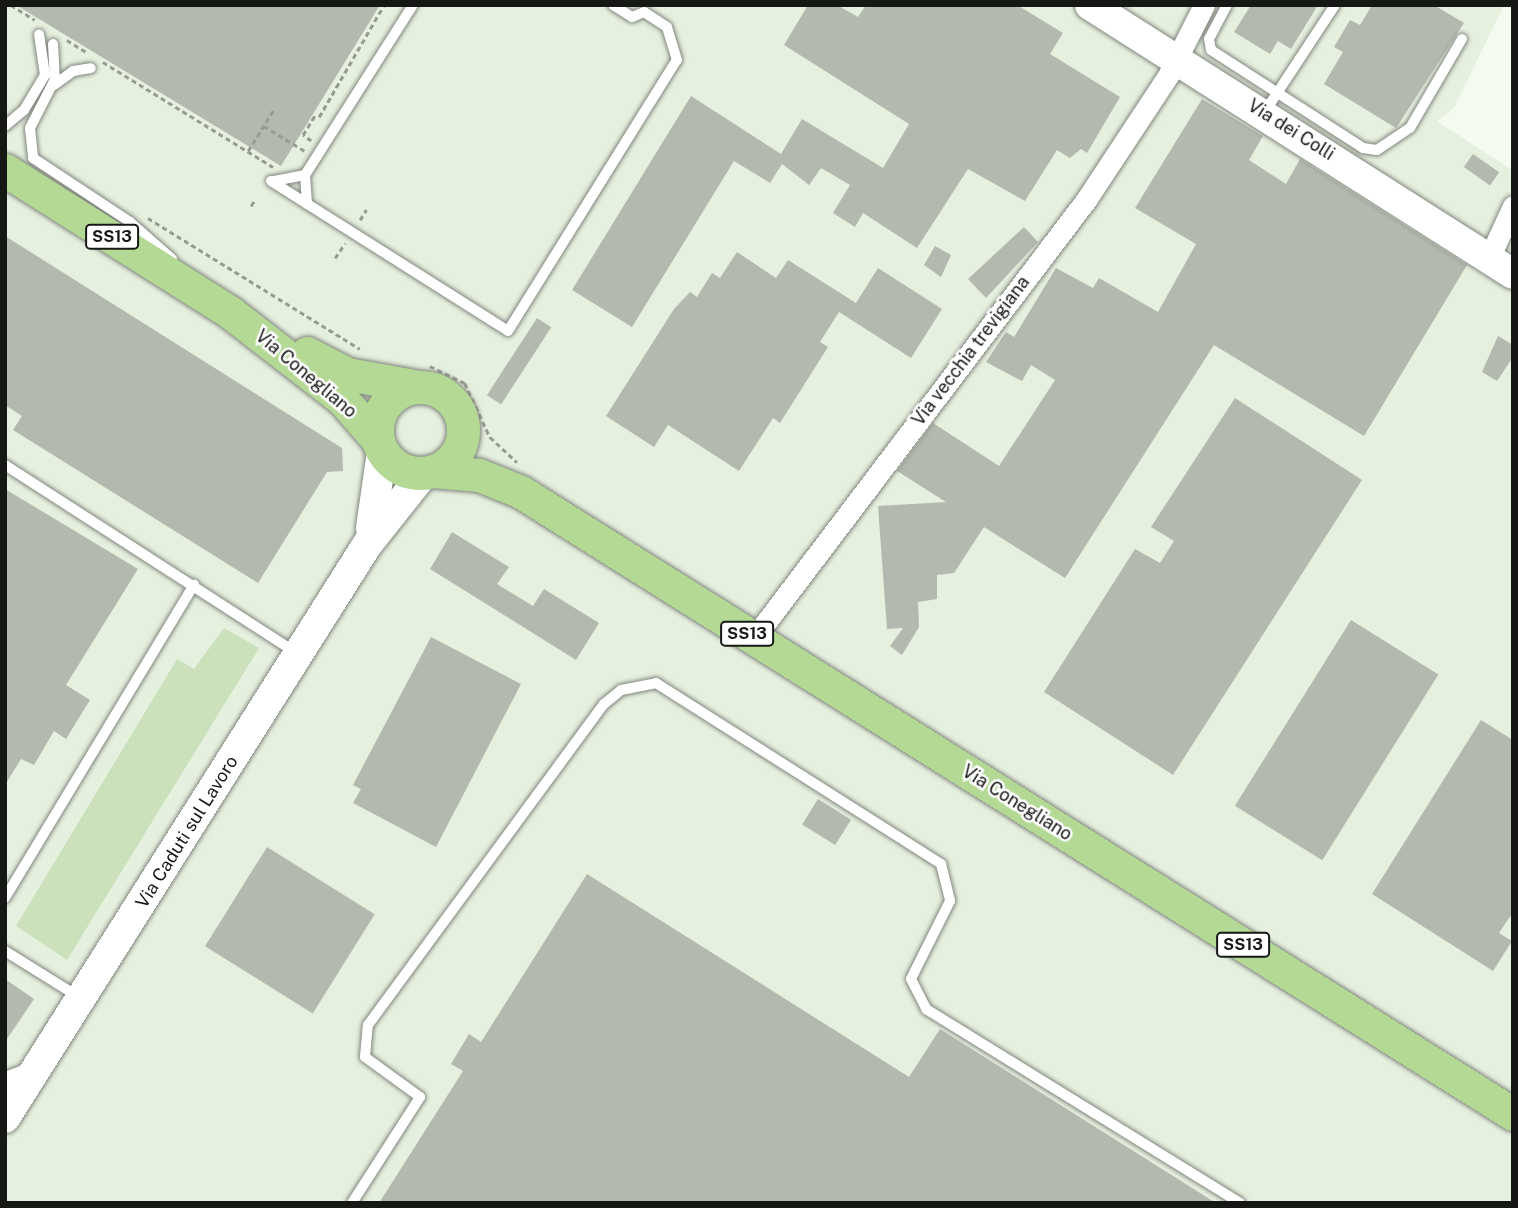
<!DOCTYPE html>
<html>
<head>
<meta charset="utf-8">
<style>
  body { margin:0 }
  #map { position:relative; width:1518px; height:1208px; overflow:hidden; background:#f4faf0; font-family:"Public Sans",sans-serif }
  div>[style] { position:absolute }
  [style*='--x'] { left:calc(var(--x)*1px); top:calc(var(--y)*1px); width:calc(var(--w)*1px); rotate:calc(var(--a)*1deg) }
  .built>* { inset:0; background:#e6f0df }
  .green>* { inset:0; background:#cbe1bc }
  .building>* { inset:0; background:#b3b9af; transform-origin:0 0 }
  .path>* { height:2.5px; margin-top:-1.25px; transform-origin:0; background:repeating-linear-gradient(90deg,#979b94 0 5px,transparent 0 8.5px) }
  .roads { filter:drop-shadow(0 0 2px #81867e) drop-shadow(0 0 2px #81867e) }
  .lane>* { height:10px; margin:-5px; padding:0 5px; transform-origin:5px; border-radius:5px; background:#fff }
  .street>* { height:21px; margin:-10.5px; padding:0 10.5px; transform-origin:10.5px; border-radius:10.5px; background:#fff }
  .secondary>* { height:30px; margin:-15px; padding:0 15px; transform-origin:15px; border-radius:15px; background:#fff }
  .primary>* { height:33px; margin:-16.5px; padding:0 16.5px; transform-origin:16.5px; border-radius:16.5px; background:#b4d995 }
  .primary>.ring { margin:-16.5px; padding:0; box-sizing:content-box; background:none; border:33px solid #b4d995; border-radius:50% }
  span { translate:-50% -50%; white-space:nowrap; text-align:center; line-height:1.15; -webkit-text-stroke:5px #fff; paint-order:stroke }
  .shield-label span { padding:2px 5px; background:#fff; border:2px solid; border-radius:5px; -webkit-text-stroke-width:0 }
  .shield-label { font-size:16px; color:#161815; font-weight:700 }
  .street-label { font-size:18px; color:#161815 }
  .frame { position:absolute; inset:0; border:7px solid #161815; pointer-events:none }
</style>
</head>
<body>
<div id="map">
  <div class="built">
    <i style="clip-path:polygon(5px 5px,1504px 5px,1454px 108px,1437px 121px,1513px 171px,1513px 188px,1495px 227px,1513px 229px,1513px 1203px,5px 1203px)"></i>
  </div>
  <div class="green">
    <i style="clip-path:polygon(224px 628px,259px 648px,67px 960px,16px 926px,177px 659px,194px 669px)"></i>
  </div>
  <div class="building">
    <i style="clip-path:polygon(16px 5px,380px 5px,281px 166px)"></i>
    <i style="clip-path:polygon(808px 5px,837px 5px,858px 17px,866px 5px,1017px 5px,1063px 33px,1050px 54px,1120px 97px,1087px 153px,1081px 149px,1070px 158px,1057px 150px,1025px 201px,968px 169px,917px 248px,863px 213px,855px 227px,833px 213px,850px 185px,821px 168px,809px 185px,782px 164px,770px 183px,734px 161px,632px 327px,572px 290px,691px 96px,781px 154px,802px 119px,883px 168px,909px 124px,784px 45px)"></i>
    <i style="clip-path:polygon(1251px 5px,1318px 5px,1291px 49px,1278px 41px,1270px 54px,1234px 32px)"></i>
    <i style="clip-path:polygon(1372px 5px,1434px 5px,1464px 23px,1396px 128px,1324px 84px,1343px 52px,1334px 47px,1350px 20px,1360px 25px)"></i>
    <i style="clip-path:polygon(1202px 99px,1263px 136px,1249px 160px,1286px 184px,1300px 159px,1467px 265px,1364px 436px,1214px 345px,1065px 578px,984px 527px,954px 573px,937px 575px,937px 599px,918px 602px,919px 627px,902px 655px,890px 646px,903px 628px,887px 629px,878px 506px,946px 502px,897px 471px,933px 423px,999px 466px,1055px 380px,1031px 365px,1022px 381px,986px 362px,1006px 332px,1014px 337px,1056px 268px,1093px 288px,1099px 278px,1158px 312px,1196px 244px,1135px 208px)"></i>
    <i style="left:1473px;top:154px;width:32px;height:16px;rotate:35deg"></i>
    <i style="clip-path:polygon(1024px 227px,1038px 242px,986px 298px,968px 279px)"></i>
    <i style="clip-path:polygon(5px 236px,342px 448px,343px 471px,327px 472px,258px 583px,13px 430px,22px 416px,5px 405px)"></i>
    <i style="clip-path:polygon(935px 246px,951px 255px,941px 277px,924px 265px)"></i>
    <i style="clip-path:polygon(737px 252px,776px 278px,788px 260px,856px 303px,878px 268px,942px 309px,911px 358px,839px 312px,820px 342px,828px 347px,780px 423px,773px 418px,739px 471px,668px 425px,654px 447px,606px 416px,674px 309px,690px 292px,697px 297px,712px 273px,720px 278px)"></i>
    <i style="left:537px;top:318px;width:17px;height:92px;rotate:33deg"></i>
    <i style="clip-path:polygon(1498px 336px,1513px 345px,1513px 357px,1497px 381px,1482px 372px)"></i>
    <i style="clip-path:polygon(1235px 398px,1362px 480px,1173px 775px,1044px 692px,1135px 549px,1160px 563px,1174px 541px,1151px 527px)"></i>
    <i style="clip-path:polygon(5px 489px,138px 569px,66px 685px,90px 700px,66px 739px,54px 731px,34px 765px,21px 759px,5px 785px)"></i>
    <i style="clip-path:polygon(452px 532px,509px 567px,497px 584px,533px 606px,544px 589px,599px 623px,576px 660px,430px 569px)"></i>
    <i style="left:1351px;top:620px;width:103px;height:219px;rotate:32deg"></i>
    <i style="clip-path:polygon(431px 637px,521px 684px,436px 847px,353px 803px,361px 789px,353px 785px)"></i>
    <i style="clip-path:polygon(1481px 720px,1513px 740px,1513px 912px,1499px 933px,1512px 941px,1493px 971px,1372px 894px)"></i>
    <i style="left:818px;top:799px;width:39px;height:30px;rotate:32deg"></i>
    <i style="left:267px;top:847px;width:127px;height:117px;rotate:32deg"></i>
    <i style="clip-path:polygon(587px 874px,909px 1077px,940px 1029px,1216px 1203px,379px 1203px,463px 1071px,451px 1064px,469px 1034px,481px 1042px)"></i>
    <i style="clip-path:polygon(5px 979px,34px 999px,5px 1042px)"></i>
  </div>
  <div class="path">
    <i style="--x:11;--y:5;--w:28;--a:32"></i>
    <i style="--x:67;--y:40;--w:25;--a:32"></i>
    <i style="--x:103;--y:62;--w:200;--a:31.7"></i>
    <i style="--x:319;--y:117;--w:129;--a:-59.9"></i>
    <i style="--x:264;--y:126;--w:48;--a:31.4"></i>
    <i style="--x:311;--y:141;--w:10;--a:-143"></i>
    <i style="--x:303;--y:135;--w:23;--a:-59"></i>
    <i style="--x:248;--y:151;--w:49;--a:-58.2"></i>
    <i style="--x:251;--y:206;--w:8;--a:-60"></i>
    <i style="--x:148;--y:218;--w:249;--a:31.7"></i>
    <i style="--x:360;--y:220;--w:12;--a:-59"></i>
    <i style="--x:335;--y:258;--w:18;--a:-56"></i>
    <i style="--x:430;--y:366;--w:39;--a:26"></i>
    <i style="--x:465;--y:383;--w:60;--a:65.2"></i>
    <i style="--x:490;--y:437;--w:37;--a:43"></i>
  </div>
  <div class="roads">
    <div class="lane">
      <i style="--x:1227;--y:5;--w:38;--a:118"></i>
      <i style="--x:1209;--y:39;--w:11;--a:80"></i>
      <i style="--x:1211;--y:50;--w:181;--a:32.8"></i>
      <i style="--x:1363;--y:148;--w:14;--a:8"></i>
      <i style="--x:1377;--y:150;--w:40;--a:-34"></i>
      <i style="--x:1410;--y:128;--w:103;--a:-59.7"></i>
      <i style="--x:53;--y:44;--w:35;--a:87"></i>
      <i style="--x:55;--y:79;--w:55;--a:117"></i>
      <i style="--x:30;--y:128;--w:30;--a:84"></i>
      <i style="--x:33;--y:158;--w:116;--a:33.4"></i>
      <i style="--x:130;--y:222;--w:56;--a:41.4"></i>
      <i style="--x:54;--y:85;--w:24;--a:-36"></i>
      <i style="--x:73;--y:71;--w:18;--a:-9"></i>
      <i style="--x:1264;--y:113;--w:129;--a:-56.7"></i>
      <i style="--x:5;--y:126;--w:25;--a:-40"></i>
      <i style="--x:24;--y:110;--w:41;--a:-59"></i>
      <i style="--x:45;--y:75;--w:41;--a:-98.3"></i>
      <i style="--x:271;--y:181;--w:280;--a:32.3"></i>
      <i style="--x:508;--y:331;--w:319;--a:-58.1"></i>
      <i style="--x:677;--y:60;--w:34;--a:-107"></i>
      <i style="--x:667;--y:27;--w:27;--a:-147"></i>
      <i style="--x:644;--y:12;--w:13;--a:157"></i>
      <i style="--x:632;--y:17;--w:22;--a:-148"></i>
      <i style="--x:274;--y:181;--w:32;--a:-11"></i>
      <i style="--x:307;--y:204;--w:29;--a:-94"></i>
      <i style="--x:305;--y:175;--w:201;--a:-57.6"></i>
      <i style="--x:5;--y:465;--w:347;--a:32.8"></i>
      <i style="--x:5;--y:898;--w:366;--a:-58.9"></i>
      <i style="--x:5;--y:951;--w:87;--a:31.9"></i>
      <i style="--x:352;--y:1203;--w:126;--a:-57.3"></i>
      <i style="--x:420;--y:1097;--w:68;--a:-144"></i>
      <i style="--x:365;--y:1057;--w:32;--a:-85"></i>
      <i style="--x:368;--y:1025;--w:398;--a:-53.7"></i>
      <i style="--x:604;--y:704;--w:22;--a:-39"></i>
      <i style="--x:621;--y:690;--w:36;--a:-11"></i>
      <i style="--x:656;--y:683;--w:338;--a:32.4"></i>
      <i style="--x:941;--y:864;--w:38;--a:76"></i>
      <i style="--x:950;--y:901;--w:87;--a:116.6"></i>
      <i style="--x:911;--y:979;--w:34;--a:63"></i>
      <i style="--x:926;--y:1009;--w:369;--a:31.7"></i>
    </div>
    <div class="street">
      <i style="--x:1489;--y:258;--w:57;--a:-65.2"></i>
      <i style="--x:754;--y:638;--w:550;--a:-52.84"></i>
      <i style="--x:1086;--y:200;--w:151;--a:-56.6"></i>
      <i style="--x:1169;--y:74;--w:77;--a:-63.1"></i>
      <i style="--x:5;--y:1082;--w:33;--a:-20"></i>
    </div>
    <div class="secondary">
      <i style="--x:1090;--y:5;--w:501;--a:32.45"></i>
      <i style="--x:371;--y:528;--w:77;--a:-81.8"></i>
      <i style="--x:5;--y:1118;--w:678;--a:-57.72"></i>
      <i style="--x:367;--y:545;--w:92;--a:-51.6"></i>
    </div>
    <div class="primary">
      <i style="--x:5;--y:170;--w:267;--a:32.3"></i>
      <i style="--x:231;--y:313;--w:142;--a:37.8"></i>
      <i style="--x:343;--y:400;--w:52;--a:48.9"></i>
      <i style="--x:307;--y:353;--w:45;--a:27.7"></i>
      <i style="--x:347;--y:374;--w:68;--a:10.2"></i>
      <i class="ring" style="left:377px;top:387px;width:53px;height:53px"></i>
      <i style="--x:433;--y:471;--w:46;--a:5"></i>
      <i style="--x:479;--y:475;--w:45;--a:22"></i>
      <i style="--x:521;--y:492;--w:1171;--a:32.09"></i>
    </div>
  </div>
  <div class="shield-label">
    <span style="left:112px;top:237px">SS13</span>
    <span style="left:747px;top:634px">SS13</span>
    <span style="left:1243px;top:945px">SS13</span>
  </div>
  <div class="street-label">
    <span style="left:1291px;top:130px;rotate:32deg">Via dei Colli</span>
    <span style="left:971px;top:351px;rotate:-53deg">Via vecchia trevigiana</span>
    <span style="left:306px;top:374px;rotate:40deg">Via Conegliano</span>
    <span style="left:1017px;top:803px;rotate:32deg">Via Conegliano</span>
    <span style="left:187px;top:832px;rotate:-58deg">Via Caduti sul Lavoro</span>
  </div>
  <div class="frame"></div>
</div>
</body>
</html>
